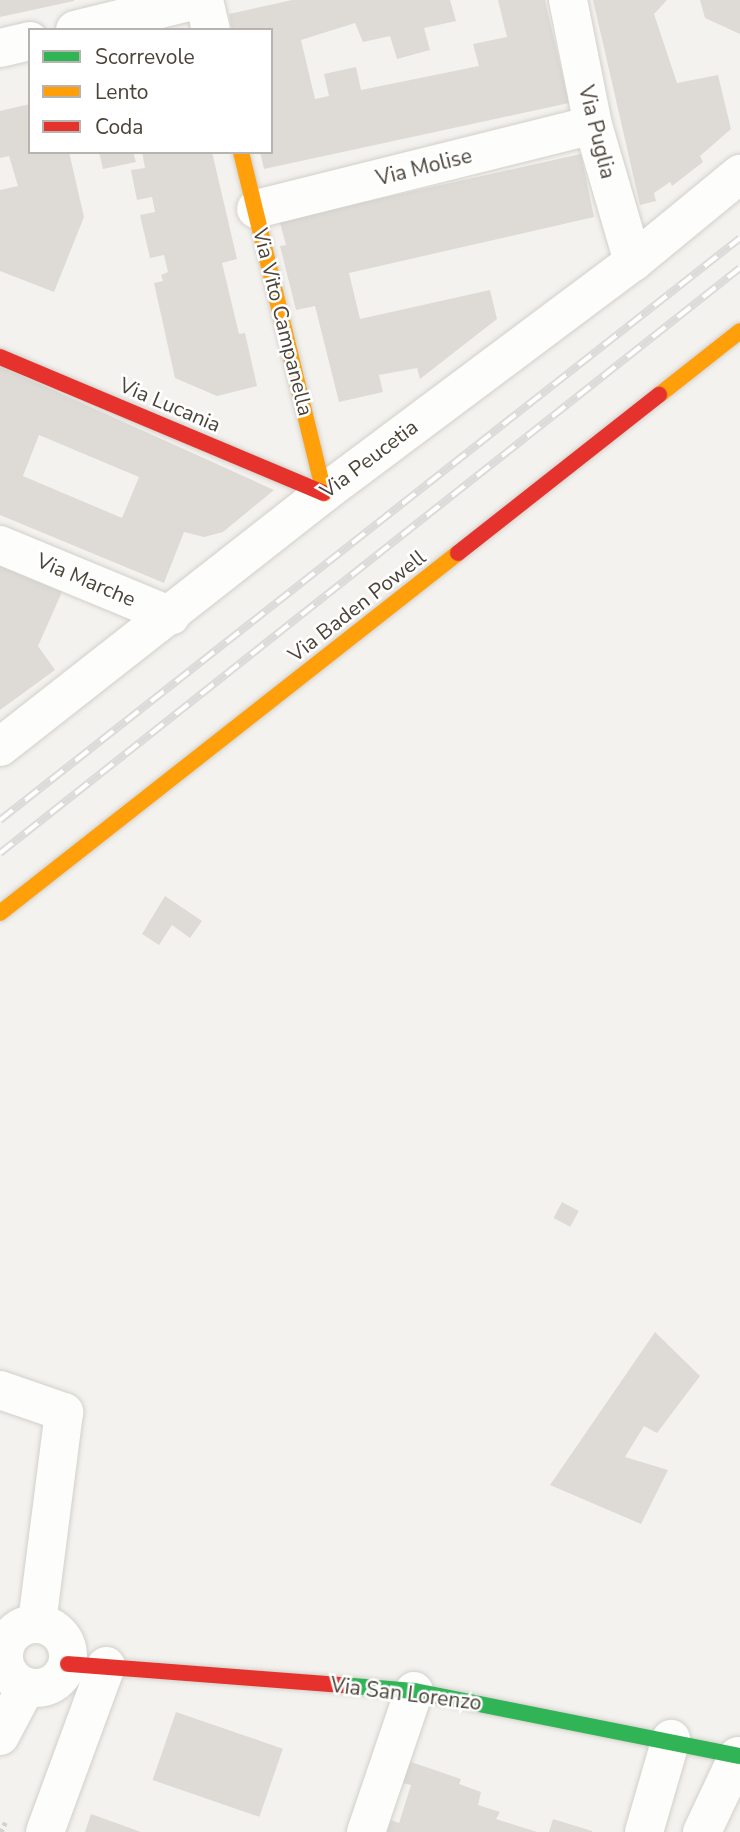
<!DOCTYPE html>
<html>
<head>
<meta charset="utf-8">
<style>
  body { margin:0 }
  #map { position:relative; width:740px; height:1832px; overflow:hidden; background:#f4f2ee; font-family:"Nunito Sans",sans-serif }
  div>[style] { position:absolute }
  [style*='--x'] { left:calc(var(--x)*1px); top:calc(var(--y)*1px); width:calc(var(--w)*1px); rotate:calc(var(--a)*1deg) }
  .building>* { inset:0; background:#dedbd6; transform-origin:0 0 }
  .path>* { height:4.5px; margin-top:-2.25px; transform-origin:0; background:repeating-linear-gradient(90deg,#d3d2cc 0 3.5px,transparent 0 7px) }
  .roads { filter:drop-shadow(0 0 2px #d2d0cb) drop-shadow(0 0 2px #d2d0cb) }
  .street>* { height:38px; margin:-19px; padding:0 19px; transform-origin:19px; border-radius:19px; background:#fdfdfc }
  .street>.ring { margin:-19px; padding:0; box-sizing:content-box; background:none; border:38px solid #fdfdfc; border-radius:50% }
  .fast>* { height:16px; margin:-8px; padding:0 8px; transform-origin:8px; border-radius:8px; background:#30b455 }
  .slow>* { height:16px; margin:-8px; padding:0 8px; transform-origin:8px; border-radius:8px; background:#ff9f0a }
  .jam>* { height:16px; margin:-8px; padding:0 8px; transform-origin:8px; border-radius:8px; background:#e5322d }
  .rail>* { height:8px; margin-top:-4px; transform-origin:0; background:repeating-linear-gradient(90deg,#fff 0 16px,#dbdbda 0 32px); box-sizing:border-box; border-block:2px solid #dbdbda }
  span { translate:-50% -50%; white-space:nowrap; text-align:center; line-height:1.15; -webkit-text-stroke:5px #fff; paint-order:stroke }
  .street-label { font-size:21px; color:#4b4439 }
  .legend { position:absolute; left:28px; top:28px; width:245px; height:126px; box-sizing:border-box; background:#fff; border:2px solid #b7b4b0; margin:0; padding:9px 12px; list-style:none; font-size:21px; color:#4b4439 }
  .legend li { display:flex; align-items:center; gap:14px; height:35px }
  .legend b { width:35px; border:2px solid #b7b4b0 }
</style>
</head>
<body>
<div id="map">
  <div class="building">
    <i style="clip-path:polygon(0 0,74px 0,74px 1px,0 17px)"></i>
    <i style="clip-path:polygon(292px 0,450px 0,456px 21px,424px 28px,430px 50px,397px 59px,390px 36px,363px 42px,355px 23px,301px 40px,315px 99px,329px 96px,324px 74px,356px 67px,361px 90px,479px 66px,473px 44px,507px 37px,498px 0,545px 0,569px 103px,264px 169px,260px 152px,271px 152px,271px 30px,232px 30px,229px 14px)"></i>
    <i style="clip-path:polygon(593px 0,667px 0,654px 14px,677px 83px,718px 75px,731px 129px,700px 156px,703px 162px,672px 186px,670px 182px,654px 193px,656px 201px,640px 205px)"></i>
    <i style="clip-path:polygon(700px 0,740px 0,740px 34px,705px 18px)"></i>
    <i style="clip-path:polygon(30px 104px,30px 152px,69px 152px,84px 217px,54px 292px,0 271px,0 190px,18px 186px,9px 156px,0 158px,0 111px)"></i>
    <i style="clip-path:polygon(99px 152px,133px 152px,136px 162px,103px 169px)"></i>
    <i style="clip-path:polygon(142px 152px,212px 152px,237px 259px,222px 263px,239px 334px,245px 333px,257px 386px,217px 396px,175px 378px,154px 283px,163px 281px,161px 275px,168px 272px,164px 255px,150px 258px,140px 215px,155px 212px,152px 197px,137px 200px,131px 170px,145px 168px)"></i>
    <i style="clip-path:polygon(581px 154px,594px 217px,349px 273px,360px 319px,490px 290px,497px 319px,420px 379px,417px 368px,379px 375px,383px 392px,339px 402px,315px 306px,296px 310px,280px 246px,286px 245px,278px 216px,328px 210px)"></i>
    <i style="clip-path:polygon(evenodd,0 366px,274px 490px,223px 532px,204px 537px,184px 532px,164px 583px,0 515px,0 366px,39px 435px,139px 477px,122px 518px,23px 476px,39px 435px)"></i>
    <i style="clip-path:polygon(0 566px,62px 592px,38px 646px,55px 670px,0 710px)"></i>
    <i style="clip-path:polygon(165px 896px,202px 921px,190px 938px,172px 925px,159px 945px,142px 934px)"></i>
    <i style="left:562px;top:1202px;width:19px;height:18px;rotate:28deg"></i>
    <i style="clip-path:polygon(655px 1332px,700px 1376px,657px 1433px,644px 1426px,625px 1457px,668px 1470px,641px 1524px,550px 1485px)"></i>
    <i style="left:176px;top:1712px;width:113px;height:72px;rotate:19deg"></i>
    <i style="clip-path:polygon(408px 1761px,461px 1779px,459px 1784px,481px 1792px,478px 1805px,500px 1812px,496px 1819px,537px 1832px,387px 1832px,391px 1820px,399px 1823px,411px 1785px,402px 1783px)"></i>
    <i style="clip-path:polygon(91px 1814px,141px 1832px,85px 1832px)"></i>
    <i style="clip-path:polygon(553px 1819px,592px 1831px,592px 1832px,549px 1832px)"></i>
  </div>
  <div class="path">
    <i style="--x:1;--y:1832;--w:13;--a:-67"></i>
  </div>
  <div class="roads">
    <div class="street">
      <i style="--x:204;--y:0;--w:31;--a:77"></i>
      <i style="--x:568;--y:0;--w:127;--a:78.7"></i>
      <i style="--x:593;--y:125;--w:143;--a:73.7"></i>
      <i style="--x:75;--y:30;--w:125;--a:-13.9"></i>
      <i style="--x:0;--y:48;--w:31;--a:-13"></i>
      <i style="--x:256;--y:209;--w:347;--a:-14"></i>
      <i style="--x:0;--y:545;--w:185;--a:22.5"></i>
      <i style="--x:0;--y:747;--w:412;--a:-38.1"></i>
      <i style="--x:324;--y:493;--w:386;--a:-36.8"></i>
      <i style="--x:633;--y:262;--w:139;--a:-39.4"></i>
      <i style="--x:0;--y:1390;--w:68;--a:19"></i>
      <i style="--x:64;--y:1412;--w:213;--a:97.3"></i>
      <i class="ring" style="left:4px;top:1624px;width:26px;height:26px"></i>
      <i style="--x:0;--y:1736;--w:55;--a:-62"></i>
      <i style="--x:45;--y:1832;--w:177;--a:-69.8"></i>
      <i style="--x:366;--y:1832;--w:149;--a:-71.2"></i>
      <i style="--x:644;--y:1832;--w:97;--a:-73.8"></i>
      <i style="--x:702;--y:1832;--w:84;--a:-64.7"></i>
    </div>
    <div class="fast">
      <i style="--x:341;--y:1685;--w:73;--a:4.7"></i>
      <i style="--x:414;--y:1691;--w:332;--a:11.3"></i>
    </div>
    <div class="slow">
      <i style="--x:241;--y:152;--w:351;--a:76.3"></i>
      <i style="--x:659;--y:395;--w:103;--a:-38.3"></i>
      <i style="--x:0;--y:913;--w:583;--a:-38.17"></i>
    </div>
    <div class="jam">
      <i style="--x:0;--y:357;--w:351;--a:22.8"></i>
      <i style="--x:458;--y:553;--w:256;--a:-38.2"></i>
      <i style="--x:68;--y:1664;--w:274;--a:4.4"></i>
    </div>
  </div>
  <div class="rail">
    <i style="--x:0;--y:820;--w:941;--a:-38.18"></i>
    <i style="--x:0;--y:853;--w:943;--a:-38.33"></i>
  </div>
  <div class="street-label">
    <span style="left:597px;top:132px;rotate:76deg">Via Puglia</span>
    <span style="left:424px;top:167px;rotate:-14deg">Via Molise</span>
    <span style="left:283px;top:322px;rotate:76deg">Via Vito Campanella</span>
    <span style="left:170px;top:405px;rotate:23deg">Via Lucania</span>
    <span style="left:369px;top:459px;rotate:-37deg">Via Peucetia</span>
    <span style="left:86px;top:580px;rotate:23deg">Via Marche</span>
    <span style="left:357px;top:606px;rotate:-38deg">Via Baden Powell</span>
    <span style="left:406px;top:1694px;rotate:7deg">Via San Lorenzo</span>
  </div>
  <ul class="legend">
  <li><b style="height:9px;background:#30b455"></b>Scorrevole</li>
  <li><b style="height:9px;background:#ff9f0a"></b>Lento</li>
  <li><b style="height:9px;background:#e5322d"></b>Coda</li>
  </ul>
</div>
</body>
</html>
